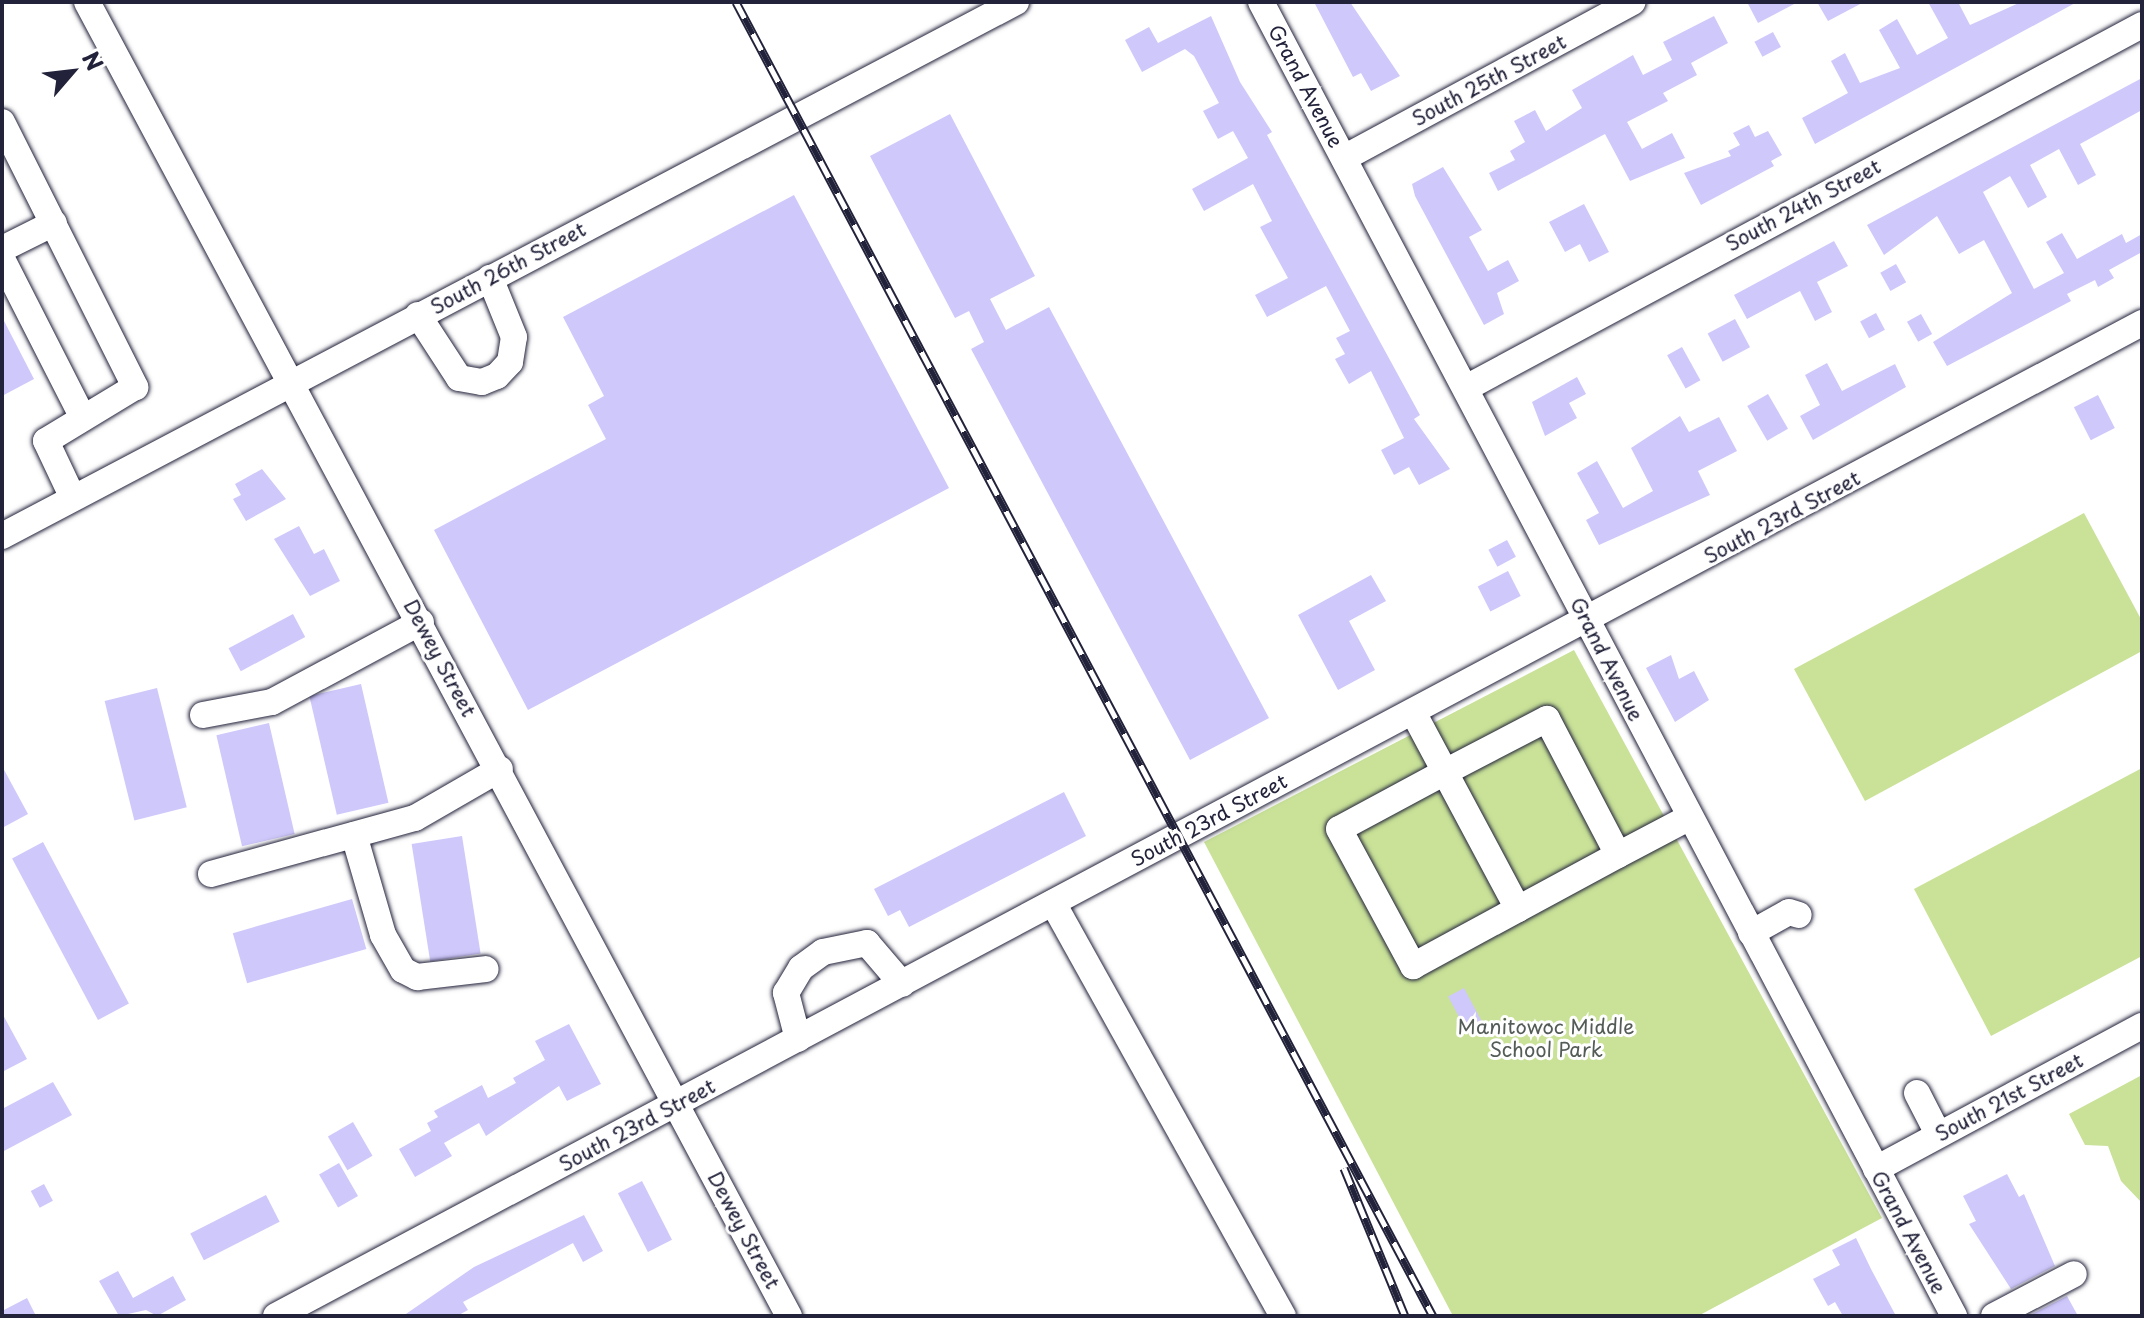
<!DOCTYPE html>
<html>
<head>
<meta charset="utf-8">
<style>
  body { margin:0 }
  #map { position:relative; width:2144px; height:1318px; overflow:hidden; background:#fff; font-family:"Playpen Sans",sans-serif }
  div>[style] { position:absolute }
  [style*='--x'] { left:calc(var(--x)*1px); top:calc(var(--y)*1px); width:calc(var(--w)*1px); rotate:calc(var(--a)*1deg) }
  .green>* { inset:0; background:#c9e298 }
  .building>* { inset:0; background:#cfc8fb; transform-origin:0 0 }
  .roads { filter:drop-shadow(0 0 2px #22223b) drop-shadow(0 0 2px #22223b) }
  .minor>* { height:26px; margin:-13px; padding:0 13px; transform-origin:13px; border-radius:13px; background:#fff }
  .rail>* { height:9px; margin-top:-4.5px; transform-origin:0; background:repeating-linear-gradient(90deg,#fff 0 18px,#22223b 0 36px); box-sizing:border-box; border-block:2px solid #22223b }
  span { translate:-50% -50%; white-space:nowrap; text-align:center; line-height:1.15; -webkit-text-stroke:6px #fff; paint-order:stroke }
  .street-label { font-size:20px; color:#22223b }
  .park-label { font-size:20px; color:#545c57 }
  .frame { position:absolute; inset:0; border:4px solid #22223b; pointer-events:none }
  .north { position:absolute; left:32px; top:32px; width:80px; height:80px; -webkit-text-stroke:6px #fff; paint-order:stroke; rotate:62deg; font-size:22px; font-weight:700; line-height:32px; text-align:center; color:#22223b }
  .north::after { content:''; display:block; margin:auto; width:28px; height:36px; background:#22223b; clip-path:polygon(50% 0,100% 100%,50% 72%,0 100%) }
</style>
</head>
<body>
<div id="map">
  <div class="green">
    <i style="clip-path:polygon(2084px 513px,2142px 621px,2142px 651px,1865px 801px,1794px 669px)"></i>
    <i style="clip-path:polygon(1574px 650px,1882px 1218px,1698px 1316px,1453px 1316px,1204px 842px)"></i>
    <i style="clip-path:polygon(2142px 768px,2142px 956px,1991px 1036px,1914px 889px)"></i>
    <i style="clip-path:polygon(2142px 1075px,2142px 1203px,2121px 1181px,2108px 1146px,2085px 1145px,2069px 1114px)"></i>
  </div>
  <div class="building">
    <i style="clip-path:polygon(1314px 2px,1350px 2px,1400px 76px,1371px 91px,1361px 73px,1353px 77px)"></i>
    <i style="clip-path:polygon(1747px 2px,1798px 2px,1758px 23px)"></i>
    <i style="clip-path:polygon(1817px 2px,1864px 2px,1828px 21px)"></i>
    <i style="clip-path:polygon(1928px 2px,1958px 2px,1970px 25px,2021px 2px,2077px 2px,1815px 144px,1802px 118px,1848px 93px,1831px 61px,1845px 53px,1860px 83px,1900px 68px,1879px 30px,1897px 19px,1917px 55px,1948px 38px)"></i>
    <i style="clip-path:polygon(1211px 16px,1240px 82px,1272px 132px,1267px 135px,1420px 415px,1414px 419px,1450px 469px,1419px 485px,1409px 467px,1394px 475px,1381px 450px,1404px 438px,1371px 371px,1349px 384px,1335px 359px,1345px 354px,1336px 338px,1350px 331px,1326px 286px,1267px 317px,1255px 295px,1288px 278px,1260px 227px,1272px 221px,1253px 184px,1204px 211px,1192px 189px,1248px 158px,1233px 131px,1218px 139px,1203px 111px,1219px 103px,1194px 56px,1185px 49px,1142px 72px,1125px 40px,1149px 27px,1158px 43px)"></i>
    <i style="clip-path:polygon(1714px 16px,1728px 43px,1691px 63px,1697px 75px,1663px 93px,1668px 101px,1627px 122px,1642px 149px,1672px 133px,1685px 158px,1630px 181px,1605px 134px,1498px 191px,1489px 173px,1515px 160px,1510px 151px,1525px 142px,1514px 121px,1535px 110px,1546px 131px,1582px 108px,1572px 90px,1633px 55px,1643px 75px,1672px 60px,1663px 42px)"></i>
    <i style="left:1773px;top:32px;width:17px;height:21px;rotate:62deg"></i>
    <i style="clip-path:polygon(2142px 78px,2142px 110px,2080px 144px,2096px 175px,2078px 185px,2059px 149px,2030px 165px,2047px 197px,2028px 208px,2010px 176px,1983px 192px,2034px 289px,2064px 273px,2046px 242px,2062px 233px,2077px 259px,2122px 234px,2126px 243px,2142px 234px,2142px 252px,2109px 270px,2114px 278px,2098px 287px,2095px 280px,2067px 294px,2071px 301px,1947px 366px,1933px 342px,2012px 293px,1984px 240px,1959px 254px,1937px 216px,1884px 255px,1867px 225px)"></i>
    <i style="clip-path:polygon(950px 114px,1035px 276px,990px 299px,1006px 330px,1049px 307px,1269px 718px,1190px 760px,971px 349px,984px 342px,969px 311px,955px 318px,870px 156px)"></i>
    <i style="clip-path:polygon(1749px 125px,1755px 137px,1768px 131px,1782px 155px,1771px 161px,1774px 166px,1701px 205px,1684px 173px,1731px 156px,1728px 151px,1740px 145px,1733px 133px)"></i>
    <i style="clip-path:polygon(1443px 167px,1482px 230px,1469px 237px,1488px 271px,1508px 260px,1519px 281px,1497px 293px,1504px 314px,1484px 325px,1415px 196px,1412px 184px)"></i>
    <i style="clip-path:polygon(794px 195px,949px 488px,528px 710px,434px 530px,606px 439px,588px 405px,604px 396px,563px 317px)"></i>
    <i style="clip-path:polygon(1584px 204px,1609px 252px,1589px 262px,1580px 244px,1565px 252px,1549px 222px)"></i>
    <i style="clip-path:polygon(1834px 241px,1848px 266px,1817px 282px,1832px 312px,1815px 321px,1800px 291px,1747px 319px,1734px 295px)"></i>
    <i style="left:1896px;top:264px;width:21px;height:18px;rotate:61deg"></i>
    <i style="left:1876px;top:313px;width:19px;height:18px;rotate:62deg"></i>
    <i style="left:1921px;top:314px;width:23px;height:16px;rotate:61deg"></i>
    <i style="clip-path:polygon(2px 317px,34px 379px,2px 396px)"></i>
    <i style="left:1735px;top:319px;width:32px;height:31px;rotate:62deg"></i>
    <i style="left:1682px;top:347px;width:38px;height:17px;rotate:61deg"></i>
    <i style="clip-path:polygon(1827px 363px,1842px 391px,1895px 364px,1906px 387px,1813px 440px,1800px 416px,1820px 405px,1805px 375px)"></i>
    <i style="clip-path:polygon(1577px 377px,1586px 394px,1569px 403px,1577px 418px,1545px 436px,1532px 402px)"></i>
    <i style="left:1768px;top:394px;width:40px;height:24px;rotate:60deg"></i>
    <i style="left:2098px;top:395px;width:37px;height:27px;rotate:63deg"></i>
    <i style="clip-path:polygon(1680px 416px,1689px 432px,1719px 417px,1737px 451px,1698px 471px,1710px 495px,1599px 545px,1586px 520px,1599px 513px,1577px 473px,1597px 461px,1623px 508px,1653px 491px,1631px 448px)"></i>
    <i style="clip-path:polygon(262px 469px,286px 499px,246px 521px,233px 499px,241px 495px,235px 484px)"></i>
    <i style="clip-path:polygon(299px 526px,314px 554px,324px 549px,340px 581px,310px 596px,274px 539px)"></i>
    <i style="left:1507px;top:540px;width:19px;height:21px;rotate:62deg"></i>
    <i style="left:1508px;top:571px;width:28px;height:34px;rotate:63deg"></i>
    <i style="clip-path:polygon(1371px 575px,1386px 601px,1349px 621px,1375px 670px,1338px 690px,1298px 615px)"></i>
    <i style="left:293px;top:614px;width:26px;height:73px;rotate:62deg"></i>
    <i style="clip-path:polygon(1671px 655px,1679px 679px,1694px 671px,1709px 700px,1675px 722px,1646px 668px)"></i>
    <i style="left:361px;top:684px;width:122px;height:53px;rotate:77deg"></i>
    <i style="left:157px;top:688px;width:123px;height:54px;rotate:76deg"></i>
    <i style="left:269px;top:723px;width:114px;height:54px;rotate:77deg"></i>
    <i style="clip-path:polygon(2px 766px,28px 814px,2px 828px)"></i>
    <i style="clip-path:polygon(1064px 792px,1086px 836px,909px 927px,900px 910px,888px 916px,874px 889px)"></i>
    <i style="left:462px;top:836px;width:119px;height:51px;rotate:81deg"></i>
    <i style="left:43px;top:842px;width:183px;height:35px;rotate:62deg"></i>
    <i style="left:352px;top:899px;width:52px;height:124px;rotate:74deg"></i>
    <i style="left:1464px;top:988px;width:38px;height:18px;rotate:62deg"></i>
    <i style="clip-path:polygon(2px 1013px,27px 1059px,2px 1072px)"></i>
    <i style="clip-path:polygon(569px 1024px,601px 1084px,567px 1101px,559px 1086px,486px 1136px,479px 1123px,444px 1143px,452px 1156px,415px 1177px,399px 1149px,431px 1131px,427px 1123px,438px 1117px,434px 1111px,482px 1085px,488px 1098px,516px 1083px,513px 1078px,545px 1060px,535px 1041px)"></i>
    <i style="clip-path:polygon(53px 1082px,72px 1115px,2px 1152px,2px 1109px)"></i>
    <i style="left:353px;top:1122px;width:39px;height:29px;rotate:60deg"></i>
    <i style="left:339px;top:1163px;width:38px;height:23px;rotate:60deg"></i>
    <i style="clip-path:polygon(2007px 1174px,2019px 1197px,2024px 1194px,2055px 1266px,2011px 1289px,1969px 1224px,1976px 1221px,1963px 1196px)"></i>
    <i style="left:642px;top:1181px;width:66px;height:27px;rotate:63deg"></i>
    <i style="left:44px;top:1184px;width:19px;height:15px;rotate:62deg"></i>
    <i style="left:266px;top:1195px;width:30px;height:85px;rotate:63deg"></i>
    <i style="clip-path:polygon(584px 1215px,603px 1251px,583px 1262px,573px 1243px,463px 1302px,468px 1310px,457px 1316px,403px 1316px,474px 1267px)"></i>
    <i style="clip-path:polygon(1856px 1238px,1871px 1269px,1896px 1316px,1843px 1316px,1835px 1302px,1828px 1306px,1813px 1279px,1840px 1265px,1832px 1250px)"></i>
    <i style="clip-path:polygon(118px 1271px,133px 1298px,173px 1276px,186px 1300px,157px 1316px,146px 1310px,119px 1316px,99px 1281px)"></i>
    <i style="clip-path:polygon(2067px 1296px,2078px 1316px,2028px 1316px)"></i>
    <i style="clip-path:polygon(27px 1298px,36px 1316px,2px 1316px,2px 1311px)"></i>
  </div>
  <div class="roads">
    <div class="minor">
      <i style="--x:87;--y:2;--w:1490;--a:61.89"></i>
      <i style="--x:1261;--y:2;--w:1486;--a:62.19"></i>
      <i style="--x:2;--y:122;--w:297;--a:63.3"></i>
      <i style="--x:135;--y:387;--w:104;--a:148.8"></i>
      <i style="--x:46;--y:441;--w:63;--a:64.7"></i>
      <i style="--x:1344;--y:158;--w:328;--a:-28.4"></i>
      <i style="--x:2;--y:249;--w:58;--a:-26.6"></i>
      <i style="--x:2;--y:259;--w:178;--a:63"></i>
      <i style="--x:418;--y:315;--w:75;--a:56.9"></i>
      <i style="--x:459;--y:378;--w:23;--a:10"></i>
      <i style="--x:482;--y:382;--w:16;--a:-22"></i>
      <i style="--x:497;--y:376;--w:19;--a:-47"></i>
      <i style="--x:510;--y:362;--w:25;--a:-81"></i>
      <i style="--x:514;--y:337;--w:64;--a:-112.1"></i>
      <i style="--x:1466;--y:388;--w:767;--a:-28.24"></i>
      <i style="--x:2;--y:536;--w:1146;--a:-27.77"></i>
      <i style="--x:1413;--y:712;--w:68;--a:61.9"></i>
      <i style="--x:1445;--y:772;--w:120;--a:151.7"></i>
      <i style="--x:1339;--y:829;--w:156;--a:61.6"></i>
      <i style="--x:1413;--y:966;--w:119;--a:-28.5"></i>
      <i style="--x:1518;--y:909;--w:155;--a:-118.1"></i>
      <i style="--x:1445;--y:772;--w:115;--a:-27.5"></i>
      <i style="--x:1547;--y:719;--w:153;--a:62.4"></i>
      <i style="--x:1618;--y:855;--w:81;--a:-27.8"></i>
      <i style="--x:203;--y:715;--w:70;--a:-10.7"></i>
      <i style="--x:272;--y:702;--w:169;--a:-28.2"></i>
      <i style="--x:354;--y:835;--w:104;--a:73.8"></i>
      <i style="--x:383;--y:935;--w:40;--a:60.3"></i>
      <i style="--x:403;--y:970;--w:16;--a:27"></i>
      <i style="--x:417;--y:977;--w:69;--a:-6.6"></i>
      <i style="--x:211;--y:874;--w:212;--a:-15.4"></i>
      <i style="--x:415;--y:818;--w:98;--a:-30"></i>
      <i style="--x:1053;--y:903;--w:473;--a:60.9"></i>
      <i style="--x:1518;--y:909;--w:114;--a:-28.4"></i>
      <i style="--x:1751;--y:933;--w:43;--a:-28.9"></i>
      <i style="--x:1789;--y:912;--w:10;--a:17"></i>
      <i style="--x:798;--y:1039;--w:48;--a:-104.6"></i>
      <i style="--x:786;--y:993;--w:29;--a:-59"></i>
      <i style="--x:801;--y:968;--w:27;--a:-36"></i>
      <i style="--x:823;--y:952;--w:45;--a:-11.6"></i>
      <i style="--x:867;--y:943;--w:54;--a:49.5"></i>
      <i style="--x:1917;--y:1093;--w:46;--a:62.9"></i>
      <i style="--x:1876;--y:1169;--w:302;--a:-28.3"></i>
      <i style="--x:276;--y:1316;--w:2114;--a:-28.02"></i>
      <i style="--x:1994;--y:1316;--w:90;--a:-27.7"></i>
    </div>
  </div>
  <div class="rail">
    <i style="--x:736;--y:2;--w:1487;--a:62.06"></i>
    <i style="--x:1344;--y:1168;--w:160;--a:67.6"></i>
  </div>
  <div class="street-label">
    <span style="left:1489px;top:80px;rotate:-28deg">South 25th Street</span>
    <span style="left:1306px;top:86px;rotate:62deg">Grand Avenue</span>
    <span style="left:1803px;top:205px;rotate:-28deg">South 24th Street</span>
    <span style="left:508px;top:268px;rotate:-28deg">South 26th Street</span>
    <span style="left:1782px;top:517px;rotate:-28deg">South 23rd Street</span>
    <span style="left:440px;top:658px;rotate:62deg">Dewey Street</span>
    <span style="left:1607px;top:659px;rotate:63deg">Grand Avenue</span>
    <span style="left:1209px;top:820px;rotate:-28deg">South 23rd Street</span>
    <span style="left:2009px;top:1097px;rotate:-28deg">South 21st Street</span>
    <span style="left:637px;top:1125px;rotate:-28deg">South 23rd Street</span>
    <span style="left:744px;top:1230px;rotate:62deg">Dewey Street</span>
    <span style="left:1909px;top:1232px;rotate:62deg">Grand Avenue</span>
  </div>
  <div class="park-label">
    <span style="left:1546px;top:1038px">Manitowoc Middle<br>School Park</span>
  </div>
  <div class="frame"></div>
  <div class="north">N</div>
</div>
</body>
</html>
